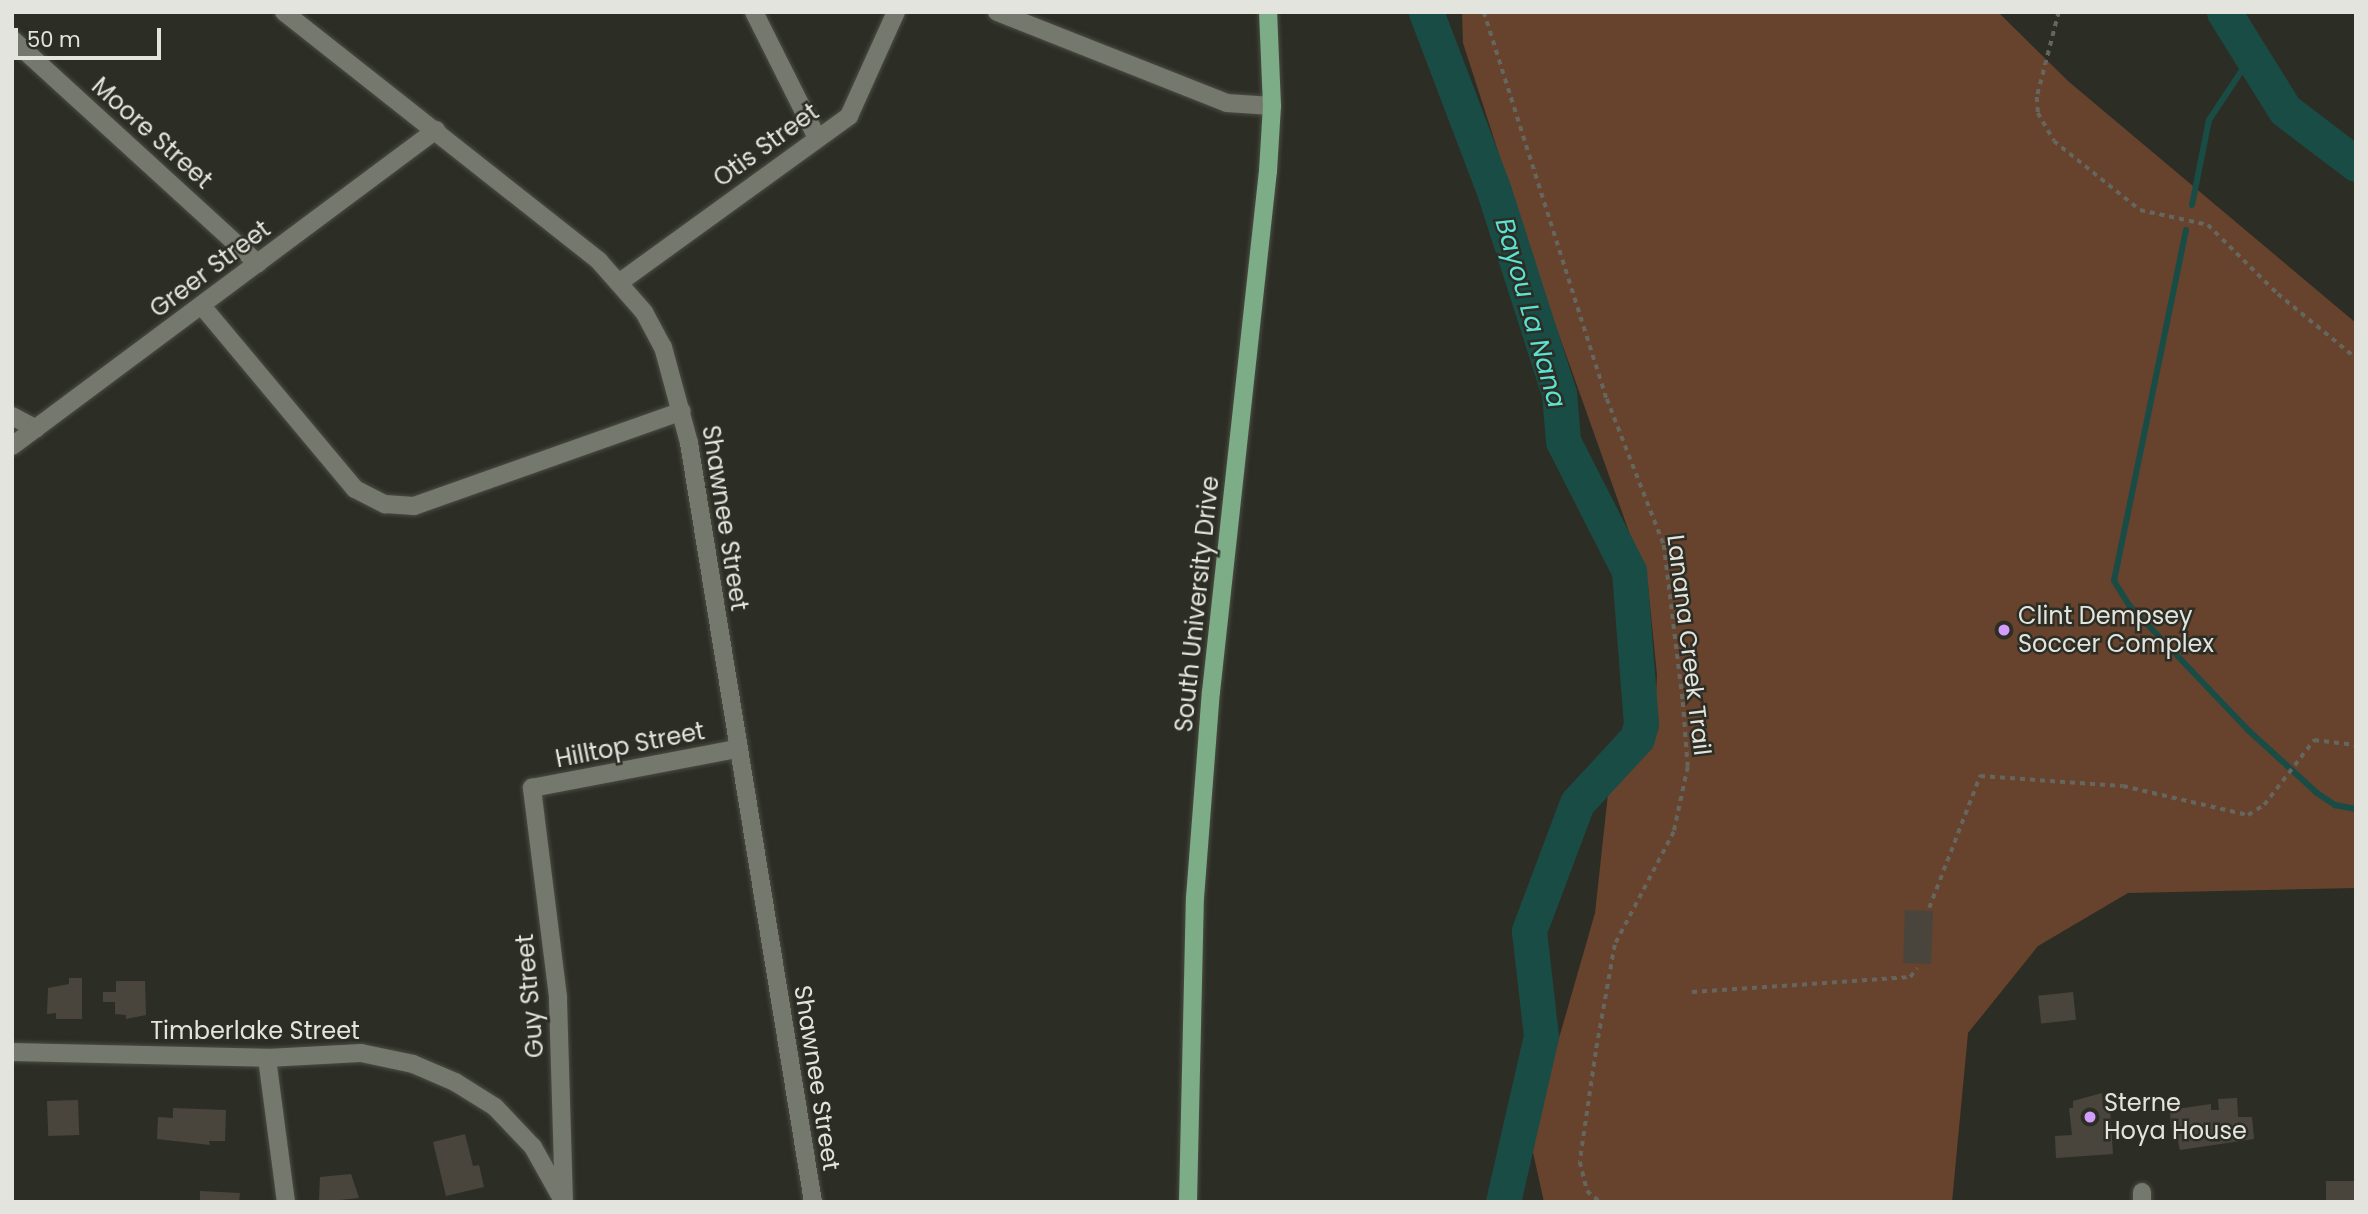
<!DOCTYPE html>
<html>
<head>
<meta charset="utf-8">
<style>
  body { margin:0 }
  #map { position:relative; width:2368px; height:1214px; overflow:hidden; background:#2c2e25; font-family:Poppins,sans-serif }
  div>[style] { position:absolute }
  [style*='--x'] { left:calc(var(--x)*1px); top:calc(var(--y)*1px); width:calc(var(--w)*1px); rotate:calc(var(--a)*1deg) }
  .green>* { inset:0; background:#67422d }
  .stream>* { height:6px; margin:-3px; padding:0 3px; transform-origin:3px; border-radius:3px; background:#1a4c46 }
  .river>* { height:35px; margin:-17.5px; padding:0 17.5px; transform-origin:17.5px; border-radius:17.5px; background:#1a4c46 }
  .building>* { inset:0; background:#4a453c; transform-origin:0 0 }
  .path>* { height:3.5px; margin-top:-1.75px; transform-origin:0; background:repeating-linear-gradient(90deg,#65665e 0 5px,transparent 0 10px) }
  .roads { filter:drop-shadow(0 0 2px #4b4c44) drop-shadow(0 0 2px #4b4c44) }
  .minor>* { height:18px; margin:-9px; padding:0 9px; transform-origin:9px; border-radius:9px; background:#75786d }
  .major>* { height:18px; margin:-9px; padding:0 9px; transform-origin:9px; border-radius:9px; background:#7dad86 }
  .dots>* { width:19px; height:19px; translate:-50% -50%; box-sizing:border-box; border:4px solid #2c2e25; border-radius:50% }
  span { translate:-50% -50%; white-space:nowrap; text-align:center; line-height:1.15; -webkit-text-stroke:5px #2c2e25; paint-order:stroke }
  .street-label { font-size:24px; color:#e3e4de }
  .poi-label { font-size:24px; color:#e3e4de }
  .left { translate:0 -50%; text-align:left }
  .water-label { font-size:26px; color:#5be2d2; font-style:italic }
  .frame { position:absolute; inset:0; border:14px solid #e3e4de; pointer-events:none }
  .scale { position:absolute; left:14px; top:28px; width:147px; height:32px; box-sizing:border-box; border:4px solid #e3e4de; border-top:0; padding-left:9px; font-size:21px; line-height:24px; white-space:nowrap; color:#e3e4de; -webkit-text-stroke:5px #2c2e25; paint-order:stroke }
</style>
</head>
<body>
<div id="map">
  <div class="green">
    <i style="clip-path:polygon(1462px 12px,1998px 12px,2068px 81px,2356px 323px,2356px 888px,2128px 893px,2038px 946px,1968px 1033px,1952px 1202px,1544px 1202px,1530px 1139px,1595px 913px,1608px 794px,1654px 736px,1657px 675px,1648px 585px,1543px 290px,1463px 43px)"></i>
  </div>
  <div class="stream">
    <i style="--x:2192;--y:205;--w:87;--a:-78.7"></i>
    <i style="--x:2209;--y:120;--w:74;--a:-56.5"></i>
    <i style="--x:2186;--y:230;--w:358;--a:101.6"></i>
    <i style="--x:2114;--y:581;--w:28;--a:58"></i>
    <i style="--x:2129;--y:605;--w:173;--a:46.4"></i>
    <i style="--x:2248;--y:730;--w:93;--a:42.4"></i>
    <i style="--x:2317;--y:793;--w:22;--a:34"></i>
    <i style="--x:2335;--y:805;--w:21;--a:11"></i>
  </div>
  <div class="river">
    <i style="--x:1426;--y:12;--w:191;--a:69.2"></i>
    <i style="--x:1494;--y:191;--w:212;--a:72.2"></i>
    <i style="--x:1559;--y:393;--w:48;--a:85.2"></i>
    <i style="--x:1563;--y:441;--w:146;--a:63.1"></i>
    <i style="--x:1629;--y:571;--w:153;--a:85.5"></i>
    <i style="--x:1641;--y:724;--w:15;--a:106"></i>
    <i style="--x:1637;--y:738;--w:88;--a:132.7"></i>
    <i style="--x:1577;--y:803;--w:137;--a:110.6"></i>
    <i style="--x:1529;--y:931;--w:106;--a:83.5"></i>
    <i style="--x:1541;--y:1036;--w:170;--a:102.9"></i>
    <i style="--x:2224;--y:12;--w:115;--a:58.1"></i>
    <i style="--x:2285;--y:110;--w:89;--a:37.3"></i>
  </div>
  <div class="building">
    <i style="left:1905px;top:910px;width:28px;height:53px;rotate:2deg"></i>
    <i style="clip-path:polygon(69px 978px,82px 978px,82px 1019px,56px 1019px,56px 1013px,47px 1014px,48px 988px,69px 984px)"></i>
    <i style="clip-path:polygon(116px 981px,145px 981px,146px 1015px,126px 1019px,126px 1015px,115px 1014px,115px 1002px,103px 1002px,103px 992px,116px 992px)"></i>
    <i style="left:2073px;top:992px;width:28px;height:35px;rotate:84deg"></i>
    <i style="clip-path:polygon(2102px 1093px,2103px 1108px,2110px 1108px,2113px 1154px,2056px 1158px,2055px 1136px,2072px 1135px,2069px 1108px,2073px 1108px,2073px 1101px)"></i>
    <i style="clip-path:polygon(2237px 1098px,2238px 1117px,2252px 1117px,2254px 1139px,2180px 1150px,2175px 1129px,2171px 1129px,2170px 1110px,2211px 1104px,2211px 1110px,2219px 1110px,2218px 1099px)"></i>
    <i style="left:78px;top:1100px;width:35px;height:31px;rotate:88deg"></i>
    <i style="clip-path:polygon(173px 1108px,226px 1110px,225px 1141px,209px 1141px,210px 1145px,157px 1139px,158px 1117px,173px 1118px)"></i>
    <i style="clip-path:polygon(465px 1134px,473px 1166px,479px 1165px,484px 1187px,446px 1196px,433px 1142px)"></i>
    <i style="clip-path:polygon(351px 1174px,359px 1198px,319px 1202px,320px 1177px)"></i>
    <i style="left:2326px;top:1181px;width:30px;height:21px"></i>
    <i style="clip-path:polygon(200px 1191px,240px 1193px,239px 1202px,200px 1202px)"></i>
  </div>
  <div class="path">
    <i style="--x:1484;--y:12;--w:406;--a:72.4"></i>
    <i style="--x:1607;--y:399;--w:157;--a:68.7"></i>
    <i style="--x:1664;--y:545;--w:158;--a:83.1"></i>
    <i style="--x:1683;--y:702;--w:65;--a:85.6"></i>
    <i style="--x:1688;--y:767;--w:66;--a:102.2"></i>
    <i style="--x:1674;--y:832;--w:127;--a:117.6"></i>
    <i style="--x:1615;--y:945;--w:109;--a:100.1"></i>
    <i style="--x:1596;--y:1052;--w:111;--a:98.3"></i>
    <i style="--x:1580;--y:1162;--w:30;--a:76"></i>
    <i style="--x:1587;--y:1191;--w:17;--a:40"></i>
    <i style="--x:2059;--y:12;--w:88;--a:104.5"></i>
    <i style="--x:2037;--y:97;--w:16;--a:86"></i>
    <i style="--x:2038;--y:113;--w:32;--a:60"></i>
    <i style="--x:2054;--y:141;--w:110;--a:38.7"></i>
    <i style="--x:2140;--y:210;--w:70;--a:12.4"></i>
    <i style="--x:2208;--y:225;--w:98;--a:44.6"></i>
    <i style="--x:2278;--y:294;--w:101;--a:39.4"></i>
    <i style="--x:1929;--y:908;--w:142;--a:-68.9"></i>
    <i style="--x:1980;--y:776;--w:143;--a:4"></i>
    <i style="--x:2123;--y:786;--w:128;--a:13.1"></i>
    <i style="--x:2248;--y:815;--w:19;--a:-32"></i>
    <i style="--x:2264;--y:805;--w:82;--a:-52.4"></i>
    <i style="--x:2314;--y:740;--w:42;--a:6.8"></i>
    <i style="--x:1692;--y:992;--w:219;--a:-3.9"></i>
    <i style="--x:1910;--y:977;--w:11;--a:-52"></i>
  </div>
  <div class="roads">
    <div class="minor">
      <i style="--x:284;--y:12;--w:402;--a:38.3"></i>
      <i style="--x:599;--y:261;--w:68;--a:48.6"></i>
      <i style="--x:644;--y:312;--w:40;--a:62"></i>
      <i style="--x:663;--y:347;--w:99;--a:74.8"></i>
      <i style="--x:689;--y:443;--w:769;--a:80.72"></i>
      <i style="--x:754;--y:12;--w:141;--a:63.4"></i>
      <i style="--x:997;--y:12;--w:247;--a:21.6"></i>
      <i style="--x:1227;--y:103;--w:45;--a:3.8"></i>
      <i style="--x:12;--y:39;--w:333;--a:42.4"></i>
      <i style="--x:620;--y:282;--w:283;--a:-35.9"></i>
      <i style="--x:849;--y:116;--w:114;--a:-65.7"></i>
      <i style="--x:202;--y:306;--w:239;--a:50.1"></i>
      <i style="--x:355;--y:489;--w:34;--a:27"></i>
      <i style="--x:385;--y:504;--w:29;--a:4"></i>
      <i style="--x:414;--y:506;--w:284;--a:-19.5"></i>
      <i style="--x:12;--y:416;--w:27;--a:28"></i>
      <i style="--x:12;--y:446;--w:529;--a:-36.7"></i>
      <i style="--x:12;--y:1052;--w:255;--a:1.3"></i>
      <i style="--x:267;--y:1058;--w:94;--a:-3"></i>
      <i style="--x:361;--y:1053;--w:53;--a:11.9"></i>
      <i style="--x:413;--y:1064;--w:46;--a:23.2"></i>
      <i style="--x:455;--y:1082;--w:47;--a:32"></i>
      <i style="--x:495;--y:1107;--w:55;--a:46.5"></i>
      <i style="--x:533;--y:1147;--w:60;--a:60.9"></i>
      <i style="--x:267;--y:1058;--w:145;--a:82.5"></i>
      <i style="--x:2142;--y:1192;--w:10;--a:90"></i>
      <i style="--x:564;--y:1202;--w:205;--a:-91.7"></i>
      <i style="--x:558;--y:997;--w:211;--a:-97.1"></i>
      <i style="--x:532;--y:788;--w:209;--a:-10.8"></i>
    </div>
    <div class="major">
      <i style="--x:1188;--y:1202;--w:304;--a:-88.7"></i>
      <i style="--x:1195;--y:898;--w:207;--a:-85.6"></i>
      <i style="--x:1211;--y:692;--w:524;--a:-83.76"></i>
      <i style="--x:1268;--y:171;--w:65;--a:-86.5"></i>
      <i style="--x:1272;--y:106;--w:94;--a:-92.4"></i>
    </div>
  </div>
  <div class="dots">
    <i style="left:2004px;top:630px;background:#d29dfd"></i>
    <i style="left:2090px;top:1117px;background:#d29dfd"></i>
  </div>
  <div class="street-label">
    <span style="left:152px;top:133px;rotate:42deg">Moore Street</span>
    <span style="left:766px;top:145px;rotate:-36deg">Otis Street</span>
    <span style="left:210px;top:269px;rotate:-37deg">Greer Street</span>
    <span style="left:725px;top:518px;rotate:81deg">Shawnee Street</span>
    <span style="left:1197px;top:604px;rotate:-84deg">South University Drive</span>
    <span style="left:1689px;top:645px;rotate:83deg">Lanana Creek Trail</span>
    <span style="left:630px;top:745px;rotate:-11deg">Hilltop Street</span>
    <span style="left:530px;top:996px;rotate:-95deg">Guy Street</span>
    <span style="left:255px;top:1031px">Timberlake Street</span>
    <span style="left:817px;top:1078px;rotate:81deg">Shawnee Street</span>
  </div>
  <div class="poi-label">
    <span class="left" style="left:2018px;top:630px">Clint Dempsey<br>Soccer Complex</span>
    <span class="left" style="left:2104px;top:1117px">Sterne<br>Hoya House</span>
  </div>
  <div class="water-label">
    <span style="left:1530px;top:313px;rotate:74deg">Bayou La Nana</span>
  </div>
  <div class="frame"></div>
  <div class="scale">50 m</div>
</div>
</body>
</html>
